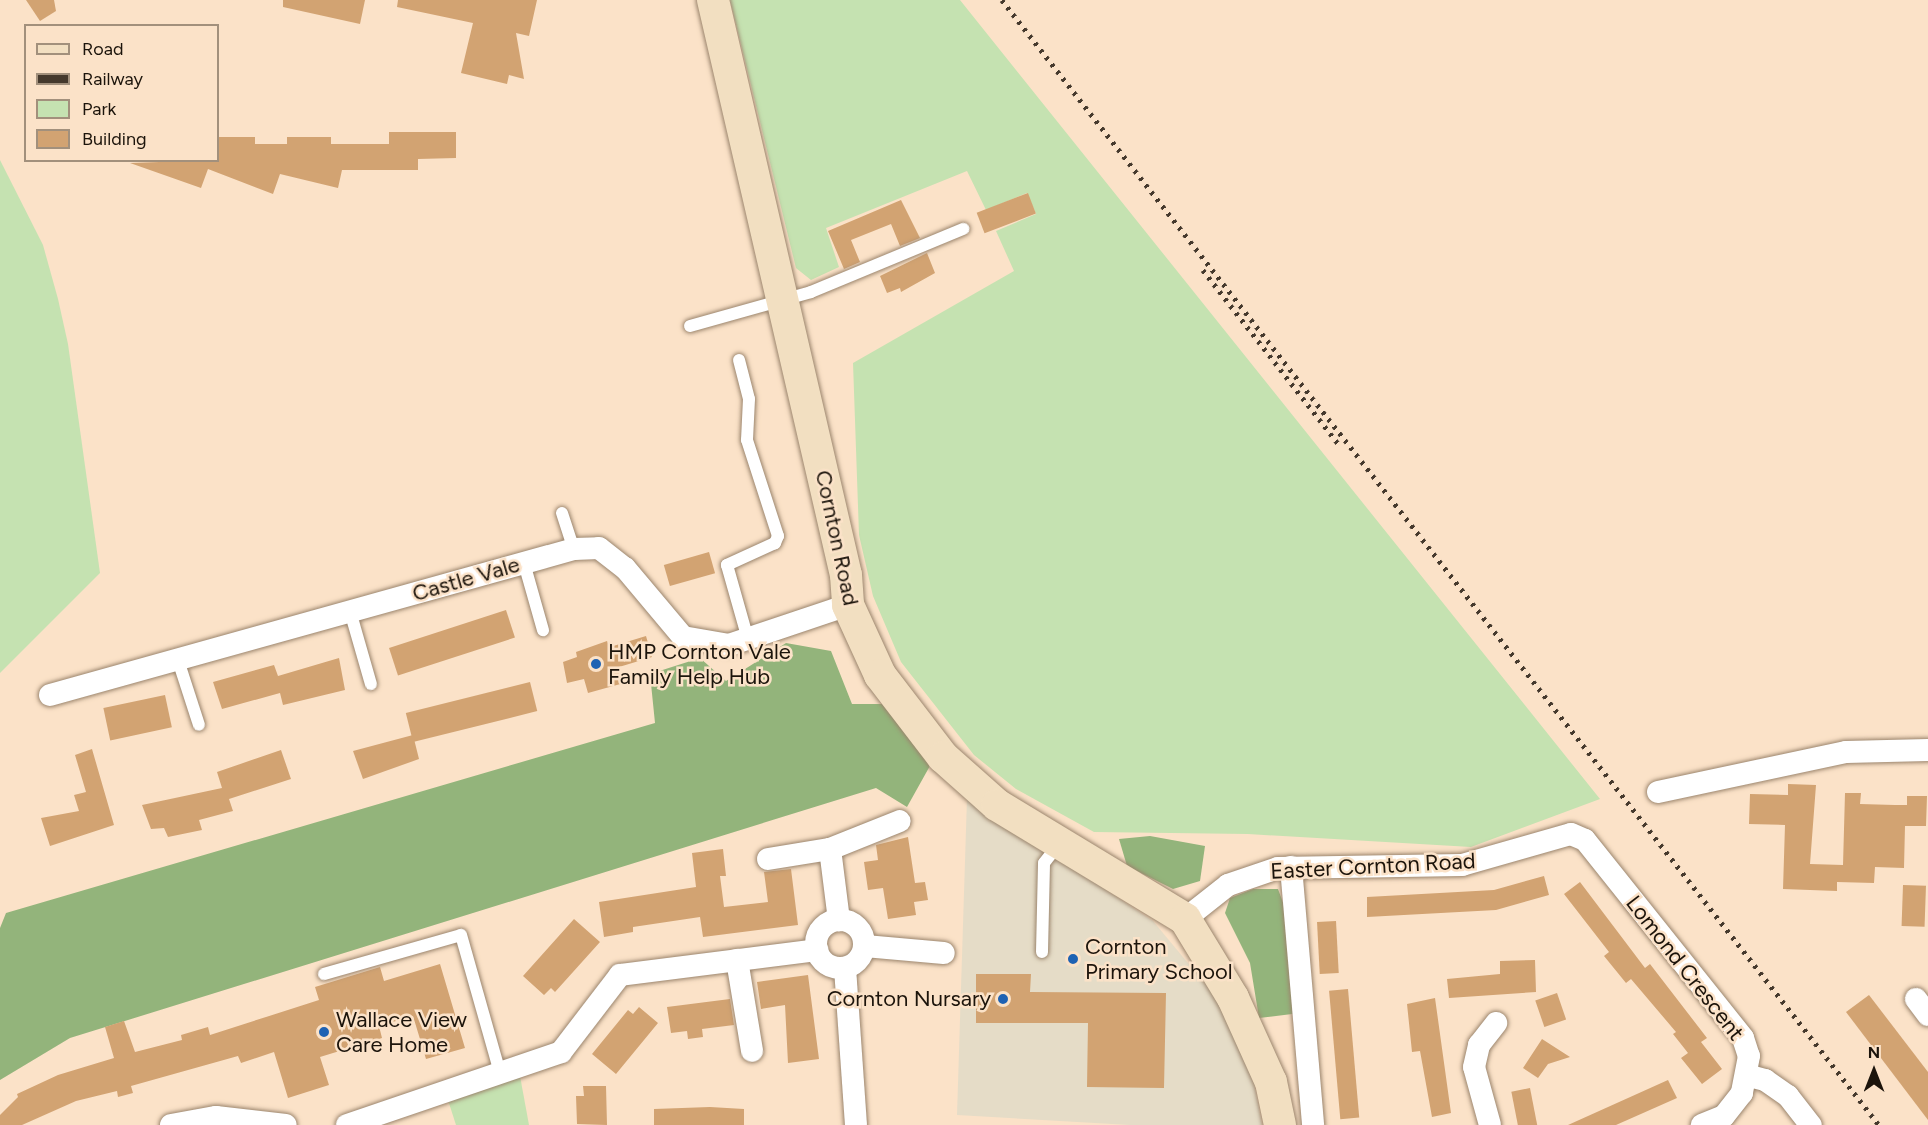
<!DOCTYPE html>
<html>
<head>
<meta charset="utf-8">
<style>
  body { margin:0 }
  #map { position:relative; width:1928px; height:1125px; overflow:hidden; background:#fbe2c8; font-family:Figtree,sans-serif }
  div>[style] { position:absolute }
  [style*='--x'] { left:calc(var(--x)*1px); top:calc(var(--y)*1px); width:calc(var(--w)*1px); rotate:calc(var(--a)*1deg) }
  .education>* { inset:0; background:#e5dcc7 }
  .green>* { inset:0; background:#c5e2b1 }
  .forest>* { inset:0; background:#93b47b }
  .building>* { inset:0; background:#d2a372; transform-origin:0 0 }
  .roads { filter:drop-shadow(0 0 2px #9b856d) drop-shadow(0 0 2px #9b856d) }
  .lane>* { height:12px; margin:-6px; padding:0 6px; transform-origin:6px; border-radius:6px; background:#fff }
  .street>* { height:22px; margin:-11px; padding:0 11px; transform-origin:11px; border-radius:11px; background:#fff }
  .street>.ring { margin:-11px; padding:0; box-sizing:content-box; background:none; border:22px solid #fff; border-radius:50% }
  .secondary>* { height:32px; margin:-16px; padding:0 16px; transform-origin:16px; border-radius:16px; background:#f2dfc1 }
  .rail>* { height:4.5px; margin-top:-2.25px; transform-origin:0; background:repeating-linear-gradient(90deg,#45392d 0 3px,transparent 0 9px) }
  .dots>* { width:16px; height:16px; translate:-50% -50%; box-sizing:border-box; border:3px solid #fbe2c8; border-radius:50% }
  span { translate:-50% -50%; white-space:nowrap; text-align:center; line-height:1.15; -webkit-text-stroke:5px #fbe2c8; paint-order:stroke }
  .street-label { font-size:22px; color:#1c140b }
  .poi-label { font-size:22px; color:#1c140b }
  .left { translate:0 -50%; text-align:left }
  .right { translate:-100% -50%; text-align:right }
  .legend { position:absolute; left:24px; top:24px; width:195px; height:138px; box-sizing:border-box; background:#fbe2c8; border:2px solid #a2907c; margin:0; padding:8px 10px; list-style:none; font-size:18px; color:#1c140b }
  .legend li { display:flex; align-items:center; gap:12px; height:30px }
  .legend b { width:30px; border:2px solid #a2907c }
  .north { position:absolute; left:1844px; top:1041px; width:60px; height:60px; -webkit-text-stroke:4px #fbe2c8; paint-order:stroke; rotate:0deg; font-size:16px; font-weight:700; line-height:24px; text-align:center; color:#1c140b }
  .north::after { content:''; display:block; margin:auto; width:21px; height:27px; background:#1c140b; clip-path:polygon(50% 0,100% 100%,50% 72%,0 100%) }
</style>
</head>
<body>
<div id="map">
  <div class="education">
    <i style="clip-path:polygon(967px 798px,1153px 921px,1217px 998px,1252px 1074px,1262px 1125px,1130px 1125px,957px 1115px)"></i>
  </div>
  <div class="green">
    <i style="clip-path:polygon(730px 0,960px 0,1600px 799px,1471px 847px,1248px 834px,1094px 832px,1016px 789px,974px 755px,901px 662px,873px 596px,859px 535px,853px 363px,1014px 271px,996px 231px,1036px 214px,1027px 193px,986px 210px,967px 171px,826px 228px,839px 267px,811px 280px,796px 268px)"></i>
    <i style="clip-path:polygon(0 160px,43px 245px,58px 299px,68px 344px,100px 573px,0 673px)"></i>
    <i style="clip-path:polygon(520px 1076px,529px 1125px,456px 1125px,447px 1097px)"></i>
  </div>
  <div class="forest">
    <i style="clip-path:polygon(786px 643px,831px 651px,852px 704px,882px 704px,931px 764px,907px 807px,876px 788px,70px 1038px,0 1080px,0 928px,6px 913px,655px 723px,650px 674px,700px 658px,726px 681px)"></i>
    <i style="clip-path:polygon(1150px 836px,1205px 846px,1200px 881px,1173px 889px,1127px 866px,1119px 839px)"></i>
    <i style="clip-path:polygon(1253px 889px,1278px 889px,1288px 916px,1300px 1013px,1259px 1018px,1250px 963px,1225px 913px,1230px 898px)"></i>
  </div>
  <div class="building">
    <i style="clip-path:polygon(26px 0,54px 0,56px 11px,40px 21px)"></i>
    <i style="clip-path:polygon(283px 0,365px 0,360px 24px,283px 7px)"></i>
    <i style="clip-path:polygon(398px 0,537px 0,529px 36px,516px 33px,524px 79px,509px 75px,507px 84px,461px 73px,473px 23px,397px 7px)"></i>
    <i style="clip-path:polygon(389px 132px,456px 132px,456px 158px,418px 159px,418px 170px,342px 170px,338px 188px,280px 174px,273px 194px,208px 169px,201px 188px,130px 163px,218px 160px,218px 137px,255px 137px,255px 144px,287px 144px,287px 137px,331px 137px,331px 144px,389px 144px)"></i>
    <i style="left:1028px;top:193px;width:22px;height:55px;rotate:69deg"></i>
    <i style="clip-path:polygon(901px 200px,920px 238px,900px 246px,891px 224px,851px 240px,860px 262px,844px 269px,828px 231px)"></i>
    <i style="clip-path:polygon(927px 253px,935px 273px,901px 292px,900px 288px,887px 293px,880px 276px)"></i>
    <i style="left:709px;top:552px;width:22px;height:47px;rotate:74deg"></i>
    <i style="left:506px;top:610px;width:29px;height:123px;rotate:72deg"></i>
    <i style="clip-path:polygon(646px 636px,652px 657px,619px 667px,624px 683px,588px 693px,584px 679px,567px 683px,563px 662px,577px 657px,576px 652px,607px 641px,610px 647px)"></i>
    <i style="clip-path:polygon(339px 658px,345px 690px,283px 705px,280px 693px,222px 709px,213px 682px,274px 665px,278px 676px)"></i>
    <i style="left:530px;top:682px;width:30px;height:128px;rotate:76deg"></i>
    <i style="left:165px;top:695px;width:33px;height:63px;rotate:78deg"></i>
    <i style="clip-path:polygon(413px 735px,419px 759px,363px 779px,353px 751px)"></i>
    <i style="clip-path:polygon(92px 749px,114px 825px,50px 846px,41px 818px,79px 811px,74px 795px,86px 792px,75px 755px)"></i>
    <i style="clip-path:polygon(281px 750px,291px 779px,229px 799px,233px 811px,199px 820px,202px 830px,168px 837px,164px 828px,151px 829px,142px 805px,222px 788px,217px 772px)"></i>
    <i style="clip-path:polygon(1788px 784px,1816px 785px,1810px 864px,1843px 865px,1845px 793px,1861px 793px,1860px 804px,1895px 805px,1907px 805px,1907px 796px,1927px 796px,1926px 826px,1905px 826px,1904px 868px,1875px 867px,1874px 883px,1837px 882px,1837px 891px,1783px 889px,1785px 825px,1749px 824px,1750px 794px,1788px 795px)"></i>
    <i style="clip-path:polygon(908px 837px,915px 883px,925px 882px,928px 900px,914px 902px,916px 915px,888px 919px,883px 888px,868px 890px,864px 862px,878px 860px,876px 845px)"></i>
    <i style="clip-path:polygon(723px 849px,726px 876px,720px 876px,724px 907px,768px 902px,764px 872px,791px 869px,798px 925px,703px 937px,700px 917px,633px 927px,633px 932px,604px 937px,599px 902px,696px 887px,692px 853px)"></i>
    <i style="clip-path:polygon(1544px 876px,1549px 895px,1496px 910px,1367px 917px,1367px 897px,1494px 890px)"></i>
    <i style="clip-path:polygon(1580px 882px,1645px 968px,1650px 964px,1707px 1038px,1701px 1042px,1722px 1069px,1702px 1084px,1681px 1058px,1688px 1053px,1673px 1034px,1676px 1032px,1631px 979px,1626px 983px,1604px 956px,1609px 952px,1564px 894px)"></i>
    <i style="left:1903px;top:885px;width:23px;height:41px;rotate:2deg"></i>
    <i style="clip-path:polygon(574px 919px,600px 942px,555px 992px,551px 988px,544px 995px,523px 976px)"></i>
    <i style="left:1336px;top:921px;width:52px;height:19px;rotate:87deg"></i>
    <i style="clip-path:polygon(1535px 960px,1536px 992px,1449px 998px,1447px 979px,1500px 974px,1500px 961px)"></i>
    <i style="clip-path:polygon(440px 964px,465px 1048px,426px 1059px,413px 1016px,379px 1026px,382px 1038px,320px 1057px,329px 1085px,288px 1098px,274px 1052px,241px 1063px,238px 1056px,131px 1086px,133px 1093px,118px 1097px,117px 1091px,76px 1101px,22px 1125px,0 1125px,0 1115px,18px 1097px,17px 1094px,58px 1075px,114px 1058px,105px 1027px,124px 1021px,135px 1052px,182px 1040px,181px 1035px,208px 1027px,210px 1035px,319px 1000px,315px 987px,380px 967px,384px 981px)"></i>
    <i style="clip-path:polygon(976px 974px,1031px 974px,1030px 992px,1166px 993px,1164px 1088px,1087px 1087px,1088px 1023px,976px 1023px)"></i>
    <i style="clip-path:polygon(808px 975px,819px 1059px,788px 1063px,785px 1005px,761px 1009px,757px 982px)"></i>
    <i style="left:1348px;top:989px;width:129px;height:19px;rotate:85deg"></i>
    <i style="left:1557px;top:993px;width:28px;height:23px;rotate:71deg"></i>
    <i style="clip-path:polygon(1869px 995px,1928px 1072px,1928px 1120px,1846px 1012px)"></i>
    <i style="clip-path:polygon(1435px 998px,1451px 1113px,1432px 1117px,1420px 1051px,1412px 1052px,1407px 1004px)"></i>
    <i style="clip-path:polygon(730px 999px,734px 1025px,702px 1029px,703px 1037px,688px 1039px,687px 1031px,671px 1033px,667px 1007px)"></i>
    <i style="clip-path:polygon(639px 1007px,658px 1023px,616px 1074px,592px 1054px,628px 1010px,633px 1014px)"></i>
    <i style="clip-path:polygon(1542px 1039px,1570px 1057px,1548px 1064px,1538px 1078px,1523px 1068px)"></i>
    <i style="clip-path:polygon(1668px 1080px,1677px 1098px,1616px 1125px,1568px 1125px)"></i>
    <i style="clip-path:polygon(583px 1086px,606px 1086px,607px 1125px,577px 1124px,576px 1096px,584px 1096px)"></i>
    <i style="left:1530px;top:1088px;width:38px;height:19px;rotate:79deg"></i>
    <i style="clip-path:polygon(710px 1107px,744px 1109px,744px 1125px,654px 1125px,654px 1109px)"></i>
  </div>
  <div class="roads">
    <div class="lane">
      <i style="--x:690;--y:326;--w:126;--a:-15.7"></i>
      <i style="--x:811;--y:292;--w:165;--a:-22.5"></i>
      <i style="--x:739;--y:360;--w:40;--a:75.6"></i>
      <i style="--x:749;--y:399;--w:41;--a:92.8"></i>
      <i style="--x:747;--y:440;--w:101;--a:72.1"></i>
      <i style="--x:778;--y:536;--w:8;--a:113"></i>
      <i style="--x:775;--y:543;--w:53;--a:155.4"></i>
      <i style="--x:727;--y:565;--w:77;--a:74.2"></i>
      <i style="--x:562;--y:513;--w:38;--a:72"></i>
      <i style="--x:524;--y:563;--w:70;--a:74.2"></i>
      <i style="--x:350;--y:611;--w:76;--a:74"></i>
      <i style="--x:178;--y:660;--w:68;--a:72.1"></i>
      <i style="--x:1042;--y:952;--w:89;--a:-88.7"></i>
      <i style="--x:1044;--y:863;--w:23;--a:-52"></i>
      <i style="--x:324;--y:974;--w:142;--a:-15.9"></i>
      <i style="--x:461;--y:935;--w:143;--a:74.2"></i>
    </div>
    <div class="street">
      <i style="--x:50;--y:695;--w:544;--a:-15.57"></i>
      <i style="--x:574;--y:549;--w:25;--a:-2"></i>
      <i style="--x:599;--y:548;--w:33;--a:38"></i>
      <i style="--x:625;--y:568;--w:90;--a:50"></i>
      <i style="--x:683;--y:637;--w:47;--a:9.9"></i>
      <i style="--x:729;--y:645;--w:126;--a:-18.6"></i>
      <i style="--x:1658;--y:792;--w:192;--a:-12"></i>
      <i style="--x:1846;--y:752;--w:82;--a:-1.4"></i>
      <i style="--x:830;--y:849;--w:72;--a:82.8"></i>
      <i style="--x:768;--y:859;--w:63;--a:-9.2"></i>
      <i style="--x:830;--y:849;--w:75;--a:-21.8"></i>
      <i style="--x:1291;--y:867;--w:259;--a:85.1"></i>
      <i style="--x:1185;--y:919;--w:55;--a:-38.3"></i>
      <i style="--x:1228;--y:885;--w:53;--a:-18.8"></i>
      <i style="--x:1278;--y:868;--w:184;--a:-0.9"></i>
      <i style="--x:1462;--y:865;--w:113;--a:-15.9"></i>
      <i style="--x:1571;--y:834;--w:15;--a:23"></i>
      <i style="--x:1585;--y:840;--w:253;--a:51.4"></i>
      <i style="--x:1743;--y:1038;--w:19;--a:72"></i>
      <i style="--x:1749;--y:1056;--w:38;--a:101"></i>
      <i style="--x:1742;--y:1093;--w:29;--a:128"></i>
      <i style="--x:1724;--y:1116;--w:24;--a:158"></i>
      <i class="ring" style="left:816px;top:920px;width:26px;height:26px"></i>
      <i style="--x:865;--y:946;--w:79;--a:5.1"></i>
      <i style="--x:737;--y:960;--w:92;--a:80.6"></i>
      <i style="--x:845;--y:968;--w:157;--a:86"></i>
      <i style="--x:1916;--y:999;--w:20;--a:53"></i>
      <i style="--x:1746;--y:1075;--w:20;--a:15"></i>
      <i style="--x:1765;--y:1080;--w:28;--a:35"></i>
      <i style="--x:1788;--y:1096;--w:37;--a:52"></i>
      <i style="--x:171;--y:1125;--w:46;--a:-10.1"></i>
      <i style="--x:216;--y:1117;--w:70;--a:6.5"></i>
      <i style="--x:347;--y:1125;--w:226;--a:-18.8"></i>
      <i style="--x:561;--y:1052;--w:97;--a:-52.5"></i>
      <i style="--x:620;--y:975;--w:199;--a:-7.2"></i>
      <i style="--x:1490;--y:1125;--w:60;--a:-105.4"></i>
      <i style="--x:1474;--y:1067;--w:23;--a:-77"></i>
      <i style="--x:1479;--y:1045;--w:28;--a:-52"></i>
    </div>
    <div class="secondary">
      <i style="--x:713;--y:0;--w:590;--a:76.98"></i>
      <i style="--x:846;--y:575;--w:30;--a:86"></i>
      <i style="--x:848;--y:605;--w:77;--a:65.4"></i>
      <i style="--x:880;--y:675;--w:103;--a:52.5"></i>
      <i style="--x:943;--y:757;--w:72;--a:41.6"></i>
      <i style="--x:997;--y:805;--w:220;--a:31.2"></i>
      <i style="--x:1185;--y:919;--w:92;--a:58.7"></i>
      <i style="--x:1233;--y:998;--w:92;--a:65.7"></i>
      <i style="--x:1271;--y:1082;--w:44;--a:78.2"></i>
    </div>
  </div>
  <div class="rail">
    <i style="--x:1002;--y:0;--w:1426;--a:52.06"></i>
    <i style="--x:1203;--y:270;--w:222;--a:52.1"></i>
  </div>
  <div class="dots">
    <i style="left:596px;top:664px;background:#1e62b3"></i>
    <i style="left:1073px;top:959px;background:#1e62b3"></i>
    <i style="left:1003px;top:999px;background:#1e62b3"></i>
    <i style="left:324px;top:1032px;background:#1e62b3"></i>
  </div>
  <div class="street-label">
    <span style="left:837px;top:538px;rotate:78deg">Cornton Road</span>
    <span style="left:466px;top:579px;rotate:-16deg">Castle Vale</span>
    <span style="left:1373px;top:866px;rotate:-3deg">Easter Cornton Road</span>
    <span style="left:1685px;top:968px;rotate:52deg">Lomond Crescent</span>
  </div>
  <div class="poi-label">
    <span class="left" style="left:608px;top:664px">HMP Cornton Vale<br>Family Help Hub</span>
    <span class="left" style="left:1085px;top:959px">Cornton<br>Primary School</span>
    <span class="right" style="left:991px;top:999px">Cornton Nursary</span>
    <span class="left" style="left:336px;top:1032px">Wallace View<br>Care Home</span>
  </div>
  <ul class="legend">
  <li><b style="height:8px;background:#f2dfc1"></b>Road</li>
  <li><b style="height:8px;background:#45392d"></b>Railway</li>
  <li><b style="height:16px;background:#c5e2b1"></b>Park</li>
  <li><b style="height:16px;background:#d2a372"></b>Building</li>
  </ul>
  <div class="north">N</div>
</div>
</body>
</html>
